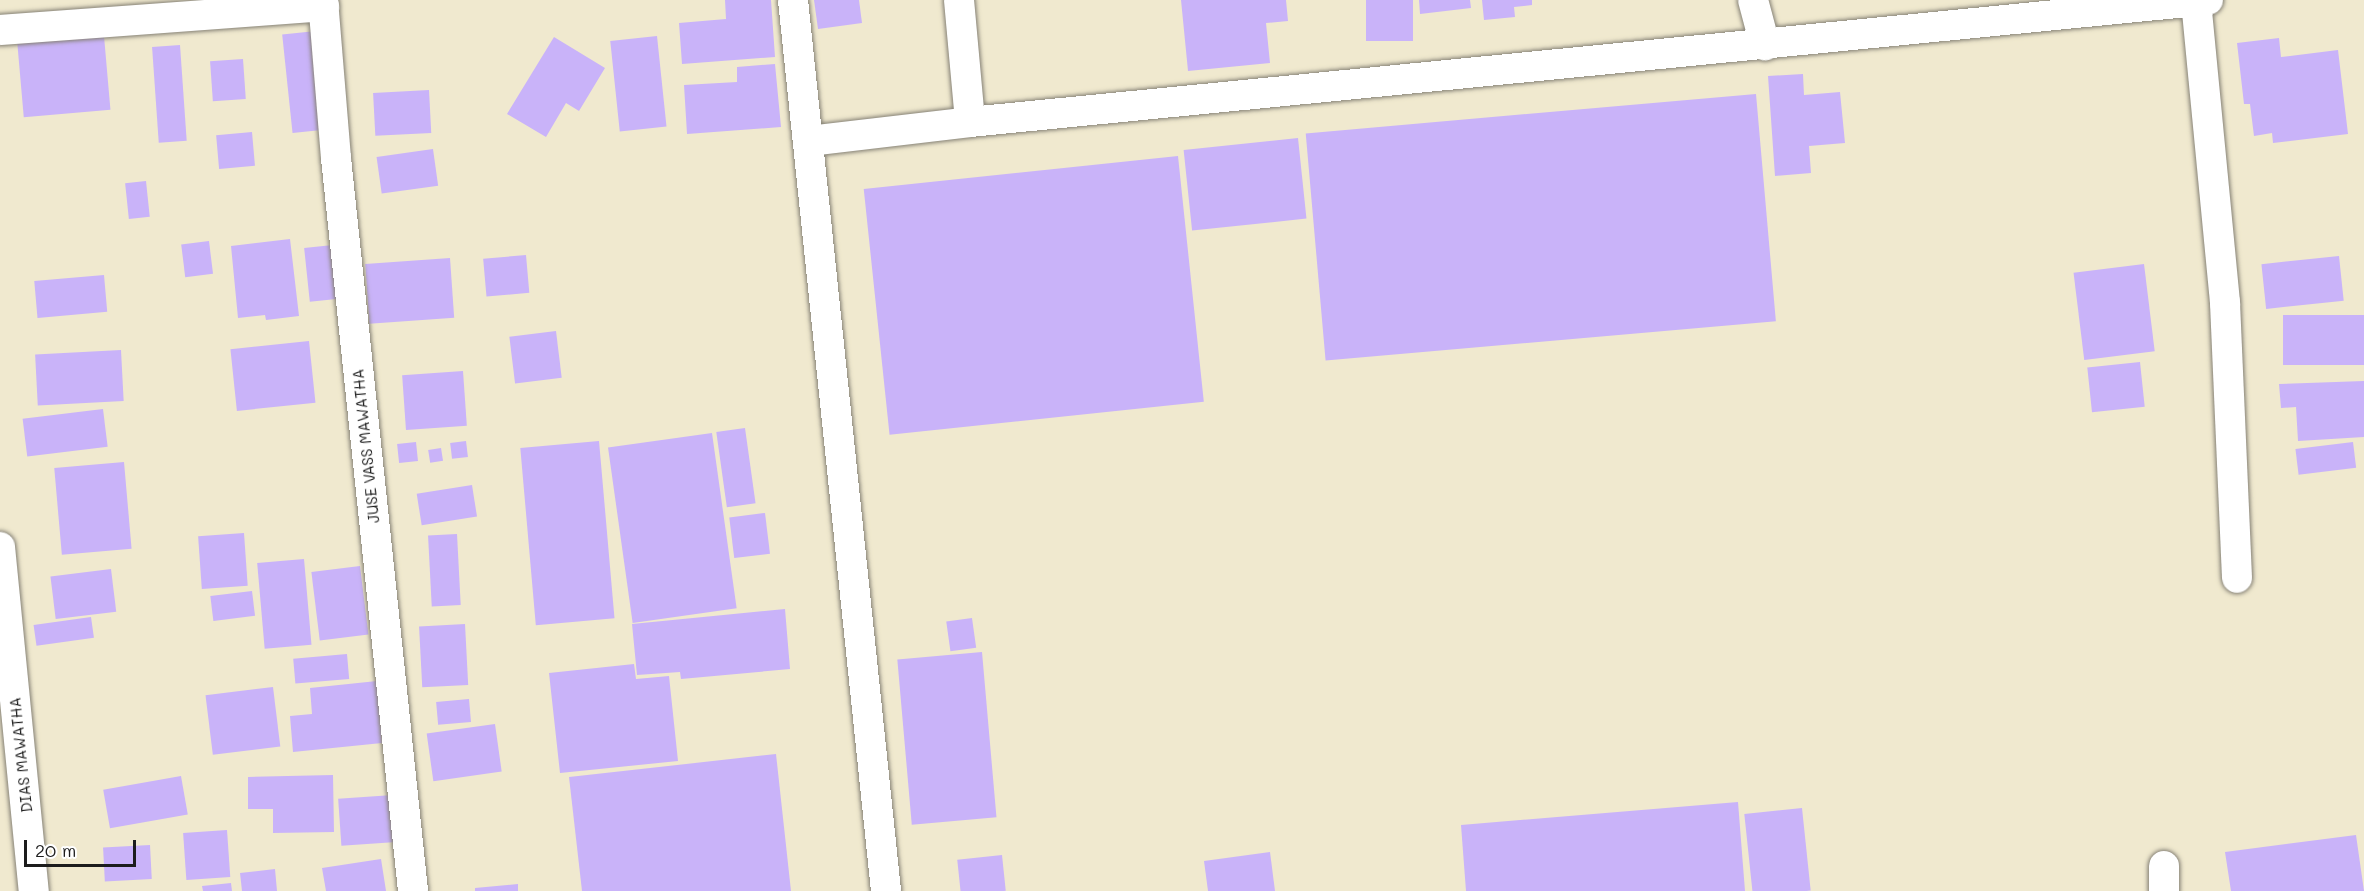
<!DOCTYPE html>
<html>
<head>
<meta charset="utf-8">
<style>
  body { margin:0 }
  #map { position:relative; width:2364px; height:891px; overflow:hidden; background:#f0e9cf; font-family:Mali,sans-serif }
  div>[style] { position:absolute }
  [style*='--x'] { left:calc(var(--x)*1px); top:calc(var(--y)*1px); width:calc(var(--w)*1px); rotate:calc(var(--a)*1deg) }
  .building>* { inset:0; background:#c9b3f9; transform-origin:0 0 }
  .roads { filter:drop-shadow(0 0 2px #868276) drop-shadow(0 0 2px #868276) }
  .street>* { height:30px; margin:-15px; padding:0 15px; transform-origin:15px; border-radius:15px; background:#fff }
  span { translate:-50% -50%; white-space:nowrap; text-align:center; line-height:1.15; -webkit-text-stroke:5px #fff; paint-order:stroke }
  .street-label { font-size:15px; color:#1c1c1c }
  .scale { position:absolute; left:24px; top:840px; width:112px; height:27px; box-sizing:border-box; border:3px solid #1c1c1c; border-top:0; padding-left:8px; font-size:18px; line-height:21px; white-space:nowrap; color:#1c1c1c; -webkit-text-stroke:4px #fff; paint-order:stroke }
</style>
</head>
<body>
<div id="map">
  <div class="building">
    <i style="clip-path:polygon(725px 0,771px 0,775px 57px,682px 64px,679px 23px,726px 19px)"></i>
    <i style="clip-path:polygon(814px 0,859px 0,862px 23px,818px 29px)"></i>
    <i style="clip-path:polygon(1181px 0,1286px 0,1288px 21px,1266px 23px,1270px 63px,1188px 71px)"></i>
    <i style="left:1366px;top:0;width:47px;height:41px"></i>
    <i style="clip-path:polygon(1419px 0,1470px 0,1471px 8px,1420px 14px)"></i>
    <i style="clip-path:polygon(1482px 0,1532px 0,1532px 5px,1514px 7px,1515px 17px,1484px 20px)"></i>
    <i style="left:316px;top:31px;width:99px;height:34px;rotate:84deg"></i>
    <i style="left:104px;top:36px;width:74px;height:87px;rotate:85deg"></i>
    <i style="left:657px;top:36px;width:91px;height:47px;rotate:84deg"></i>
    <i style="clip-path:polygon(554px 37px,605px 68px,579px 111px,566px 103px,546px 137px,507px 114px)"></i>
    <i style="clip-path:polygon(2279px 38px,2281px 57px,2338px 50px,2348px 134px,2273px 143px,2272px 133px,2254px 136px,2250px 104px,2244px 104px,2237px 43px)"></i>
    <i style="left:180px;top:45px;width:96px;height:28px;rotate:86deg"></i>
    <i style="left:243px;top:59px;width:40px;height:33px;rotate:86deg"></i>
    <i style="clip-path:polygon(775px 64px,781px 127px,687px 134px,684px 85px,737px 82px,737px 67px)"></i>
    <i style="clip-path:polygon(1803px 74px,1804px 95px,1840px 92px,1845px 143px,1809px 146px,1811px 173px,1775px 176px,1768px 76px)"></i>
    <i style="left:429px;top:90px;width:43px;height:56px;rotate:87deg"></i>
    <i style="left:1756px;top:94px;width:228px;height:452px;rotate:85deg"></i>
    <i style="left:252px;top:132px;width:34px;height:36px;rotate:85deg"></i>
    <i style="left:1298px;top:138px;width:81px;height:115px;rotate:84deg"></i>
    <i style="left:433px;top:149px;width:37px;height:57px;rotate:82deg"></i>
    <i style="left:1178px;top:156px;width:247px;height:316px;rotate:84deg"></i>
    <i style="left:146px;top:181px;width:36px;height:21px;rotate:84deg"></i>
    <i style="clip-path:polygon(290px 239px,299px 316px,266px 320px,265px 315px,238px 318px,231px 246px)"></i>
    <i style="left:209px;top:241px;width:33px;height:28px;rotate:83deg"></i>
    <i style="left:333px;top:245px;width:54px;height:29px;rotate:84deg"></i>
    <i style="left:526px;top:255px;width:38px;height:43px;rotate:85deg"></i>
    <i style="left:2339px;top:256px;width:45px;height:78px;rotate:84deg"></i>
    <i style="left:450px;top:258px;width:60px;height:85px;rotate:86deg"></i>
    <i style="left:2144px;top:264px;width:88px;height:71px;rotate:83deg"></i>
    <i style="left:104px;top:275px;width:37px;height:70px;rotate:85deg"></i>
    <i style="left:2364px;top:315px;width:50px;height:81px;rotate:90deg"></i>
    <i style="left:556px;top:331px;width:47px;height:47px;rotate:83deg"></i>
    <i style="left:309px;top:341px;width:62px;height:79px;rotate:84deg"></i>
    <i style="left:121px;top:350px;width:51px;height:86px;rotate:87deg"></i>
    <i style="left:2140px;top:362px;width:45px;height:53px;rotate:84deg"></i>
    <i style="left:463px;top:371px;width:55px;height:61px;rotate:86deg"></i>
    <i style="clip-path:polygon(2364px 381px,2364px 437px,2298px 441px,2296px 407px,2281px 408px,2279px 384px)"></i>
    <i style="left:103px;top:409px;width:38px;height:81px;rotate:83deg"></i>
    <i style="left:745px;top:428px;width:76px;height:29px;rotate:82deg"></i>
    <i style="left:712px;top:433px;width:177px;height:105px;rotate:82deg"></i>
    <i style="left:466px;top:441px;width:16px;height:16px;rotate:83deg"></i>
    <i style="left:599px;top:441px;width:178px;height:79px;rotate:85deg"></i>
    <i style="left:416px;top:442px;width:19px;height:19px;rotate:84deg"></i>
    <i style="left:2353px;top:442px;width:26px;height:58px;rotate:83deg"></i>
    <i style="left:441px;top:448px;width:13px;height:13px;rotate:81deg"></i>
    <i style="left:124px;top:462px;width:87px;height:70px;rotate:85deg"></i>
    <i style="left:472px;top:485px;width:32px;height:56px;rotate:81deg"></i>
    <i style="left:765px;top:513px;width:41px;height:36px;rotate:83deg"></i>
    <i style="left:244px;top:533px;width:53px;height:46px;rotate:86deg"></i>
    <i style="left:457px;top:534px;width:71px;height:29px;rotate:87deg"></i>
    <i style="left:304px;top:559px;width:86px;height:47px;rotate:85deg"></i>
    <i style="left:360px;top:566px;width:69px;height:49px;rotate:83deg"></i>
    <i style="left:111px;top:569px;width:43px;height:61px;rotate:83deg"></i>
    <i style="left:252px;top:591px;width:25px;height:42px;rotate:83deg"></i>
    <i style="clip-path:polygon(785px 609px,790px 669px,681px 679px,680px 672px,637px 675px,632px 624px)"></i>
    <i style="left:91px;top:617px;width:21px;height:58px;rotate:82deg"></i>
    <i style="left:972px;top:618px;width:30px;height:26px;rotate:82deg"></i>
    <i style="left:465px;top:624px;width:61px;height:46px;rotate:87deg"></i>
    <i style="left:982px;top:652px;width:166px;height:85px;rotate:85deg"></i>
    <i style="left:347px;top:654px;width:25px;height:54px;rotate:85deg"></i>
    <i style="clip-path:polygon(634px 664px,636px 679px,669px 676px,678px 761px,560px 773px,549px 673px)"></i>
    <i style="clip-path:polygon(377px 681px,382px 743px,293px 752px,290px 716px,312px 714px,310px 688px)"></i>
    <i style="left:273px;top:687px;width:60px;height:68px;rotate:83deg"></i>
    <i style="left:469px;top:699px;width:23px;height:33px;rotate:85deg"></i>
    <i style="left:495px;top:724px;width:48px;height:69px;rotate:82deg"></i>
    <i style="clip-path:polygon(776px 754px,791px 891px,582px 891px,569px 777px)"></i>
    <i style="clip-path:polygon(333px 775px,334px 832px,273px 833px,273px 809px,248px 809px,248px 777px)"></i>
    <i style="left:181px;top:776px;width:39px;height:79px;rotate:80deg"></i>
    <i style="left:393px;top:795px;width:47px;height:55px;rotate:86deg"></i>
    <i style="clip-path:polygon(1738px 802px,1745px 891px,1466px 891px,1461px 825px)"></i>
    <i style="left:1802px;top:808px;width:83px;height:58px;rotate:84deg"></i>
    <i style="left:227px;top:830px;width:47px;height:44px;rotate:86deg"></i>
    <i style="clip-path:polygon(2356px 835px,2364px 891px,2231px 891px,2225px 852px)"></i>
    <i style="left:150px;top:845px;width:34px;height:47px;rotate:87deg"></i>
    <i style="clip-path:polygon(1270px 852px,1275px 891px,1208px 891px,1204px 861px)"></i>
    <i style="left:1002px;top:855px;width:36px;height:45px;rotate:84deg"></i>
    <i style="clip-path:polygon(381px 859px,386px 891px,326px 891px,322px 868px)"></i>
    <i style="clip-path:polygon(275px 869px,277px 891px,242px 891px,240px 873px)"></i>
    <i style="clip-path:polygon(231px 883px,232px 891px,203px 891px,202px 886px)"></i>
    <i style="clip-path:polygon(518px 884px,518px 891px,475px 891px,475px 888px)"></i>
  </div>
  <div class="roads">
    <div class="street">
      <i style="--x:323;--y:0;--w:159;--a:85.3"></i>
      <i style="--x:336;--y:158;--w:737;--a:84"></i>
      <i style="--x:793;--y:0;--w:896;--a:84.04"></i>
      <i style="--x:959;--y:0;--w:122;--a:84.8"></i>
      <i style="--x:1753;--y:0;--w:47;--a:75.1"></i>
      <i style="--x:2196;--y:1;--w:303;--a:84.5"></i>
      <i style="--x:2225;--y:303;--w:275;--a:87.5"></i>
      <i style="--x:0;--y:30;--w:325;--a:-4.2"></i>
      <i style="--x:809;--y:141;--w:162;--a:-6.7"></i>
      <i style="--x:970;--y:122;--w:1244;--a:-5.63"></i>
      <i style="--x:0;--y:547;--w:346;--a:84.4"></i>
      <i style="--x:2164;--y:866;--w:25;--a:90"></i>
    </div>
  </div>
  <div class="street-label">
    <span style="left:366px;top:446px;rotate:-96deg">JUSE VASS MAWATHA</span>
    <span style="left:21px;top:755px;rotate:-96deg">DIAS MAWATHA</span>
  </div>
  <div class="scale">20 m</div>
</div>
</body>
</html>
